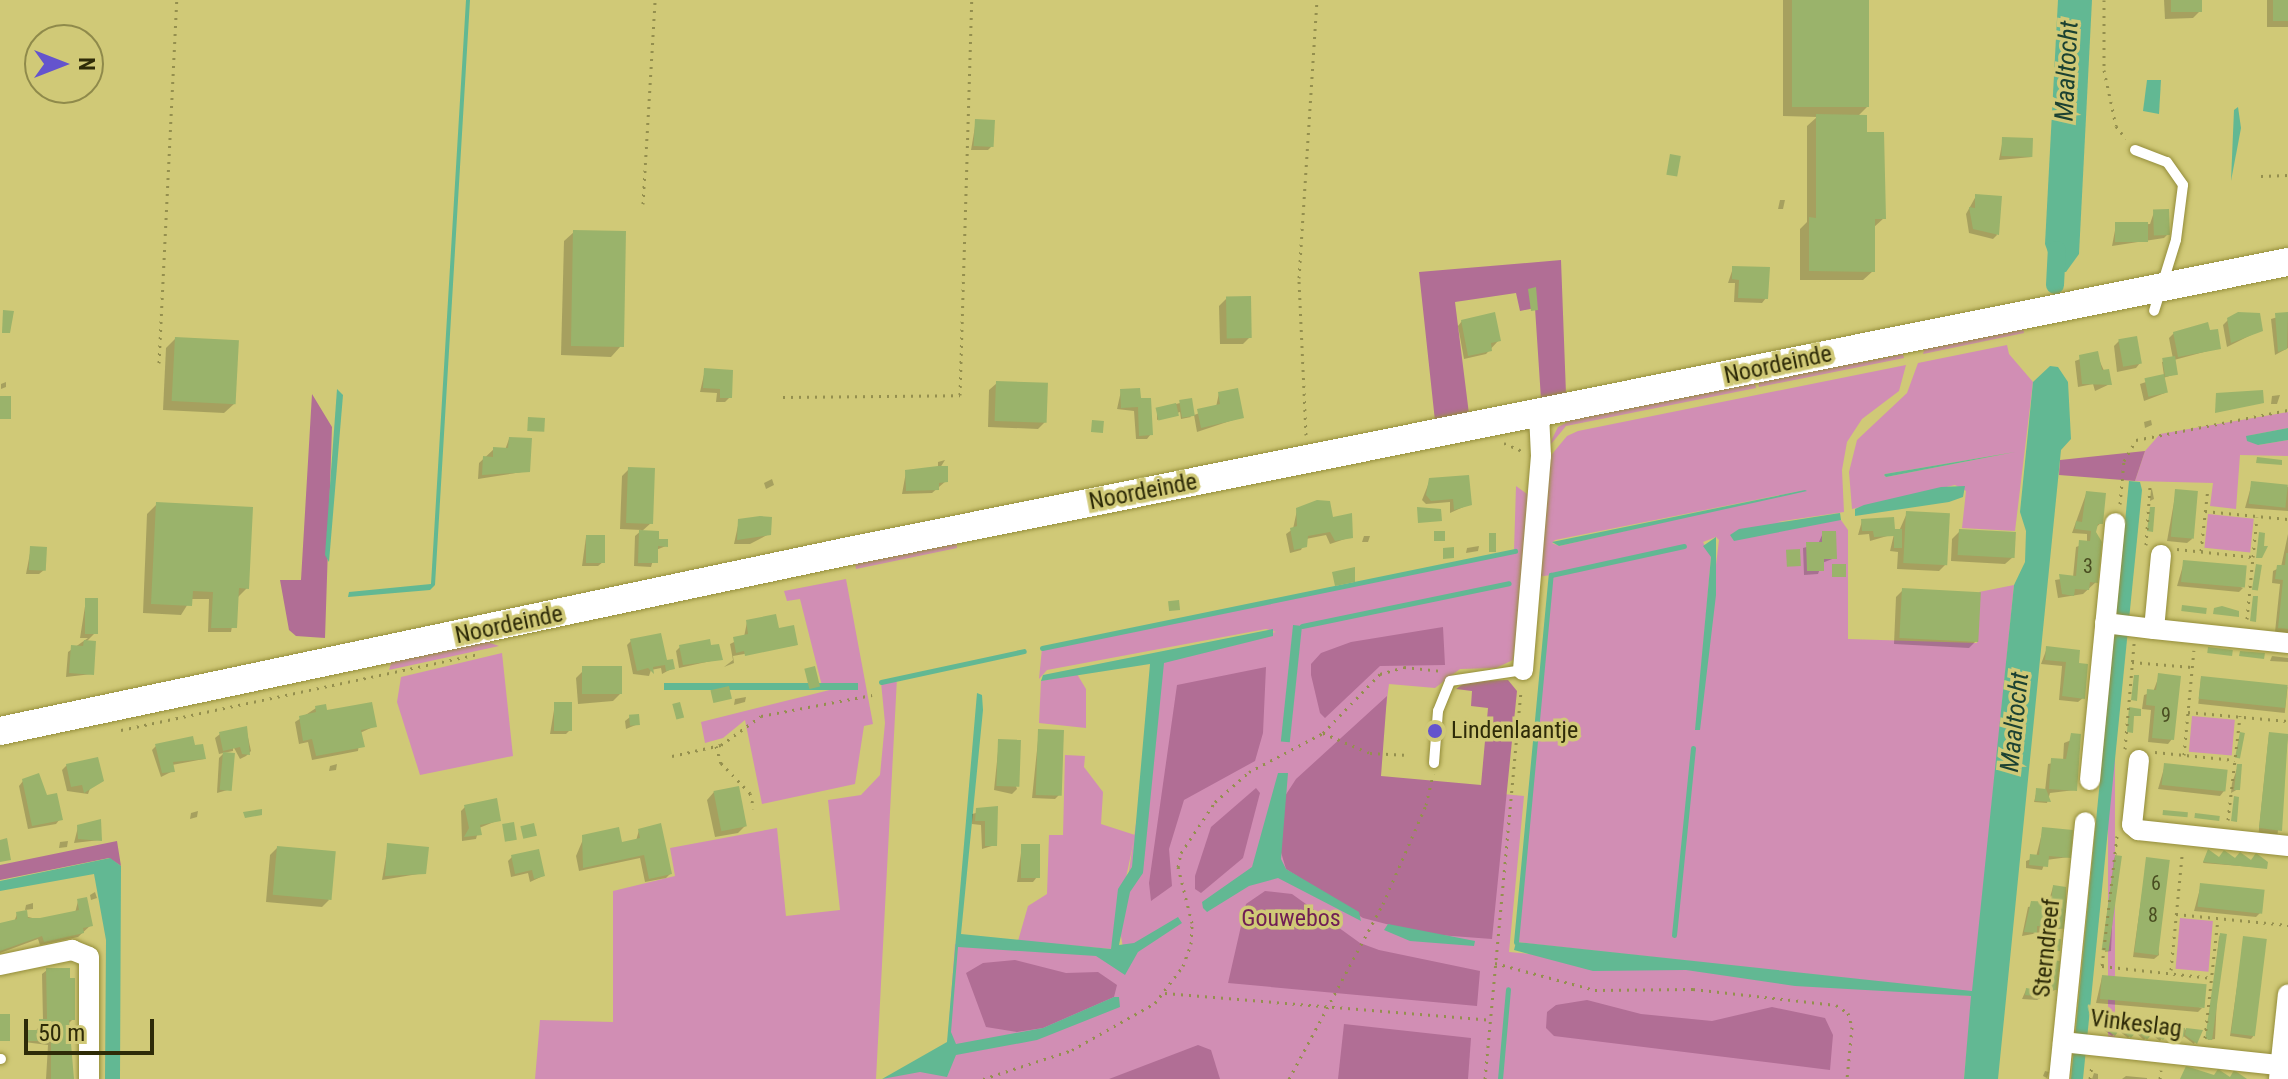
<!DOCTYPE html>
<html>
<head>
<meta charset="utf-8">
<style>
  body { margin:0 }
  #map { position:relative; width:2288px; height:1079px; overflow:hidden; background:#d0c977; font-family:"Roboto Condensed",sans-serif }
  div>[style] { position:absolute }
  [style*='--x'] { left:calc(var(--x)*1px); top:calc(var(--y)*1px); width:calc(var(--w)*1px); rotate:calc(var(--a)*1deg) }
  .green>* { inset:0; background:#d18eb4; transform-origin:0 0 }
  .forest>* { inset:0; background:#b16e95 }
  .water>* { inset:0; background:#62b893; transform-origin:0 0 }
  .shadow>* { inset:0; background:#0003; transform-origin:0 0 }
  .stream>* { height:5px; margin:-2.5px; padding:0 2.5px; transform-origin:2.5px; border-radius:2.5px; background:#62b893 }
  .canal>* { height:18px; margin:-9px; padding:0 9px; transform-origin:9px; border-radius:9px; background:#62b893 }
  .building>* { inset:0; background:#9ab36b; transform-origin:0 0 }
  .path>* { height:3px; margin-top:-1.5px; transform-origin:0; background:repeating-linear-gradient(90deg,#948f4e 0 2px,transparent 0 8px) }
  .roads { filter:drop-shadow(0 0 2px #948d3a) drop-shadow(0 0 2px #948d3a) }
  .service>* { height:10px; margin:-5px; padding:0 5px; transform-origin:5px; border-radius:5px; background:#fff }
  .minor>* { height:20px; margin:-10px; padding:0 10px; transform-origin:10px; border-radius:10px; background:#fff }
  .secondary>* { height:28px; margin:-14px; padding:0 14px; transform-origin:14px; border-radius:14px; background:#fff }
  .dots>* { width:22px; height:22px; translate:-50% -50%; box-sizing:border-box; border:4px solid #d0c977; border-radius:50% }
  span { translate:-50% -50%; white-space:nowrap; text-align:center; line-height:1.15; -webkit-text-stroke:7px #d0c977; paint-order:stroke }
  .number-label { font-size:20px; color:#494d21 }
  .number-label span { -webkit-text-stroke-width:0 }
  .street-label { font-size:24px; color:#2e2b08 }
  .poi-label { font-size:24px; color:#2e2b08 }
  .left { translate:0 -50%; text-align:left }
  .park-label { font-size:24px; color:#701e54 }
  .water-label { font-size:26px; color:#1b4132; font-style:italic }
  .north { position:absolute; left:24px; top:24px; width:80px; height:80px; box-sizing:border-box; background:#d0c977; border:2px solid #8f8a4b; border-radius:50%; rotate:90deg; font-size:22px; font-weight:700; line-height:32px; text-align:center; color:#2e2b08 }
  .north::after { content:''; display:block; margin:auto; width:28px; height:36px; background:#6454cd; clip-path:polygon(50% 0,100% 100%,50% 72%,0 100%) }
  .scale { position:absolute; left:24px; top:1019px; width:130px; height:36px; box-sizing:border-box; border:4px solid #2e2b08; border-top:0; padding-left:10px; font-size:24px; line-height:28px; white-space:nowrap; color:#2e2b08; -webkit-text-stroke:6px #d0c977; paint-order:stroke }
</style>
</head>
<body>
<div id="map">
  <div class="green">
    <i style="clip-path:polygon(2023px 328px,2024px 333px,1923px 354px,1926px 344px)"></i>
    <i style="clip-path:polygon(evenodd,2007px 345px,2009px 354px,2033px 382px,2015px 531px,1962px 528px,1966px 491px,1955px 485px,1852px 509px,1849px 472px,1857px 440px,1907px 393px,1918px 363px,2007px 345px,2015px 452px,1886px 477px,1884px 475px,1885px 474px,2015px 452px)"></i>
    <i style="clip-path:polygon(1903px 354px,1904px 358px,1759px 387px,1757px 378px,1857px 357px,1864px 362px)"></i>
    <i style="clip-path:polygon(evenodd,1906px 365px,1899px 391px,1862px 419px,1847px 442px,1842px 470px,1844px 512px,1777px 522px,1841px 520px,1848px 530px,1848px 639px,1977px 643px,1979px 592px,2014px 585px,1973px 992px,1516px 942px,1551px 575px,1537px 577px,1548px 459px,1567px 436px,1578px 431px,1906px 365px,1805px 490px,1559px 546px,1552px 543px,1555px 540px,1805px 490px,1906px 365px,1716px 537px,1719px 540px,1696px 730px,1711px 557px,1703px 542px,1716px 537px)"></i>
    <i style="clip-path:polygon(1754px 378px,1756px 388px,1566px 426px,1547px 449px,1558px 427px,1573px 419px)"></i>
    <i style="clip-path:polygon(2288px 412px,2288px 428px,2252px 435px,2258px 445px,2288px 440px,2288px 456px,2240px 455px,2236px 509px,2210px 506px,2213px 483px,2135px 481px,2145px 451px,2160px 434px)"></i>
    <i style="clip-path:polygon(1516px 486px,1534px 499px,1513px 660px,1496px 668px,1460px 669px,1435px 688px,1389px 684px,1376px 782px,1524px 796px,1509px 952px,1972px 996px,1964px 1079px,883px 1079px,947px 1051px,955px 944px,1124px 953px,1120px 931px,1161px 656px,1276px 632px,1266px 629px,1047px 670px,1039px 679px,1042px 648px,1514px 551px)"></i>
    <i style="left:2208px;top:514px;width:46px;height:34px;rotate:6deg"></i>
    <i style="clip-path:polygon(956px 539px,957px 548px,856px 569px,855px 563px)"></i>
    <i style="clip-path:polygon(846px 579px,873px 724px,864px 726px,855px 784px,762px 804px,745px 720px,723px 738px,705px 743px,701px 722px,858px 683px,823px 690px,800px 599px,787px 601px,784px 591px)"></i>
    <i style="left:2108px;top:628px;width:7px;height:411px"></i>
    <i style="clip-path:polygon(482px 640px,499px 646px,389px 670px,392px 660px)"></i>
    <i style="clip-path:polygon(502px 653px,513px 756px,420px 775px,397px 702px,401px 677px)"></i>
    <i style="clip-path:polygon(1077px 674px,1086px 689px,1086px 728px,1039px 723px,1041px 681px)"></i>
    <i style="clip-path:polygon(897px 678px,876px 1079px,535px 1079px,540px 1020px,613px 1022px,613px 891px,675px 876px,670px 848px,777px 828px,786px 916px,840px 910px,828px 800px,861px 795px,880px 775px,885px 723px,881px 682px)"></i>
    <i style="left:2192px;top:716px;width:43px;height:36px;rotate:5deg"></i>
    <i style="clip-path:polygon(1065px 755px,1085px 756px,1084px 767px,1103px 792px,1101px 824px,1135px 835px,1111px 949px,1018px 941px,1028px 906px,1047px 894px,1049px 835px,1063px 835px)"></i>
    <i style="left:2180px;top:918px;width:33px;height:51px;rotate:5deg"></i>
  </div>
  <div class="forest">
    <i style="clip-path:polygon(1561px 260px,1566px 394px,1541px 399px,1535px 308px,1520px 311px,1516px 293px,1455px 302px,1469px 414px,1435px 421px,1419px 272px)"></i>
    <i style="clip-path:polygon(312px 394px,332px 427px,325px 638px,296px 636px,289px 630px,280px 580px,301px 580px)"></i>
    <i style="clip-path:polygon(2145px 451px,2135px 481px,2059px 475px,2060px 460px)"></i>
    <i style="clip-path:polygon(1443px 627px,1445px 665px,1380px 666px,1325px 718px,1320px 713px,1311px 675px,1311px 664px,1321px 653px,1351px 642px)"></i>
    <i style="clip-path:polygon(1266px 667px,1263px 733px,1255px 761px,1184px 800px,1169px 849px,1172px 886px,1151px 901px,1149px 883px,1177px 685px)"></i>
    <i style="clip-path:polygon(1508px 680px,1517px 691px,1492px 939px,1425px 934px,1363px 918px,1286px 869px,1280px 849px,1285px 796px,1296px 779px,1387px 696px,1381px 776px,1481px 785px,1488px 708px,1471px 706px,1472px 691px,1456px 689px,1467px 681px)"></i>
    <i style="clip-path:polygon(1256px 788px,1260px 793px,1243px 858px,1201px 893px,1195px 889px,1195px 876px,1211px 827px)"></i>
    <i style="clip-path:polygon(117px 841px,121px 866px,109px 858px,0 880px,0 865px)"></i>
    <i style="clip-path:polygon(1265px 891px,1292px 894px,1360px 943px,1379px 950px,1480px 971px,1477px 1006px,1228px 983px,1246px 904px)"></i>
    <i style="clip-path:polygon(1015px 960px,1066px 973px,1098px 972px,1117px 985px,1114px 997px,1043px 1028px,1017px 1032px,986px 1027px,966px 973px,983px 963px)"></i>
    <i style="clip-path:polygon(1587px 1000px,1641px 1014px,1712px 1021px,1772px 1007px,1825px 1018px,1833px 1035px,1830px 1070px,1554px 1036px,1546px 1028px,1547px 1012px,1556px 1005px)"></i>
    <i style="clip-path:polygon(1344px 1024px,1471px 1038px,1468px 1079px,1338px 1079px)"></i>
    <i style="clip-path:polygon(1198px 1045px,1211px 1050px,1220px 1079px,1109px 1079px)"></i>
  </div>
  <div class="water">
    <i style="clip-path:polygon(466px 0,470px 0,435px 585px,430px 590px,348px 597px,349px 592px,431px 584px)"></i>
    <i style="clip-path:polygon(2058px 0,2092px 0,2079px 254px,2066px 272px,2055px 272px,2045px 244px)"></i>
    <i style="clip-path:polygon(2147px 80px,2161px 80px,2159px 114px,2143px 111px)"></i>
    <i style="clip-path:polygon(2238px 107px,2241px 128px,2231px 181px,2234px 110px)"></i>
    <i style="clip-path:polygon(2050px 366px,2058px 367px,2068px 382px,2071px 439px,2061px 450px,1998px 1079px,1964px 1079px,1971px 996px,1795px 986px,1686px 970px,1593px 971px,1514px 950px,1516px 942px,1972px 991px,2014px 585px,2025px 562px,2026px 531px,2020px 512px,2033px 382px)"></i>
    <i style="clip-path:polygon(337px 389px,343px 395px,329px 562px,325px 555px)"></i>
    <i style="clip-path:polygon(2288px 428px,2288px 440px,2258px 445px,2247px 441px,2246px 436px)"></i>
    <i style="clip-path:polygon(2015px 452px,1886px 477px,1884px 475px,1885px 474px)"></i>
    <i style="clip-path:polygon(2129px 481px,2140px 482px,2142px 490px,2083px 1079px,2071px 1079px)"></i>
    <i style="clip-path:polygon(1965px 486px,1963px 497px,1949px 502px,1855px 516px,1855px 509px,1864px 505px,1941px 487px)"></i>
    <i style="clip-path:polygon(1807px 491px,1559px 546px,1552px 542px,1805px 490px)"></i>
    <i style="clip-path:polygon(1840px 513px,1841px 520px,1734px 541px,1730px 535px,1739px 529px)"></i>
    <i style="clip-path:polygon(1716px 537px,1716px 595px,1700px 730px,1695px 730px,1711px 557px,1703px 546px)"></i>
    <i style="left:1302px;top:626px;width:117px;height:9px;rotate:96deg"></i>
    <i style="clip-path:polygon(1273px 629px,1273px 636px,1164px 663px,1143px 873px,1130px 892px,1119px 945px,1134px 943px,1178px 917px,1182px 923px,1138px 952px,1125px 975px,1096px 956px,958px 947px,951px 1032px,956px 1044px,1043px 1028px,1114px 997px,1119px 997px,1120px 1007px,1037px 1040px,956px 1055px,947px 1077px,920px 1072px,882px 1079px,947px 1042px,977px 693px,982px 695px,983px 710px,961px 934px,1111px 949px,1118px 889px,1132px 867px,1150px 664px,1041px 681px,1043px 675px)"></i>
    <i style="left:858px;top:683px;width:7px;height:194px;rotate:90deg"></i>
    <i style="clip-path:polygon(1278px 773px,1288px 773px,1281px 859px,1286px 869px,1359px 912px,1361px 921px,1278px 878px,1249px 886px,1207px 912px,1203px 908px,1202px 902px,1252px 867px)"></i>
    <i style="clip-path:polygon(110px 858px,121px 866px,120px 1079px,105px 1079px,106px 940px,94px 874px,0 891px,0 881px)"></i>
    <i style="clip-path:polygon(1388px 924px,1475px 941px,1474px 946px,1410px 941px,1384px 930px)"></i>
  </div>
  <div class="shadow">
    <i style="clip-path:polygon(1783px 0,1867px 0,1867px 107px,1857px 117px,1884px 218px,1873px 228px,1873px 271px,1863px 280px,1800px 280px,1800px 229px,1807px 222px,1807px 126px,1817px 117px,1783px 116px)"></i>
    <i style="clip-path:polygon(2164px 0,2200px 0,2200px 11px,2193px 18px,2165px 19px)"></i>
    <i style="left:2267px;top:0;width:21px;height:27px"></i>
    <i style="clip-path:polygon(976px 121px,992px 146px,988px 150px,971px 150px)"></i>
    <i style="clip-path:polygon(2003px 139px,2032px 157px,1999px 160px)"></i>
    <i style="clip-path:polygon(1976px 196px,1997px 235px,1993px 239px,1969px 233px,1966px 214px)"></i>
    <i style="clip-path:polygon(1780px 200px,1785px 200px,1783px 209px,1778px 209px)"></i>
    <i style="clip-path:polygon(2154px 212px,2168px 234px,2164px 238px,2112px 246px,2116px 225px,2150px 224px)"></i>
    <i style="clip-path:polygon(574px 232px,620px 347px,611px 357px,561px 355px,564px 241px)"></i>
    <i style="clip-path:polygon(1733px 268px,1766px 298px,1762px 303px,1734px 302px,1735px 283px,1728px 283px)"></i>
    <i style="clip-path:polygon(1226px 299px,1250px 337px,1243px 344px,1220px 344px,1219px 306px)"></i>
    <i style="clip-path:polygon(2288px 314px,2288px 348px,2275px 355px,2271px 319px)"></i>
    <i style="clip-path:polygon(2228px 320px,2261px 330px,2227px 347px,2223px 325px)"></i>
    <i style="clip-path:polygon(1462px 321px,1499px 340px,1486px 354px,1464px 359px,1458px 326px)"></i>
    <i style="clip-path:polygon(2174px 333px,2219px 348px,2174px 360px,2176px 374px,2163px 378px,2165px 393px,2144px 401px,2140px 384px,2164px 376px,2162px 362px,2173px 359px,2169px 338px)"></i>
    <i style="clip-path:polygon(175px 339px,234px 404px,224px 413px,163px 410px,166px 348px)"></i>
    <i style="clip-path:polygon(2119px 341px,2140px 363px,2136px 368px,2117px 372px,2114px 346px)"></i>
    <i style="clip-path:polygon(2096px 353px,2110px 384px,2095px 391px,2093px 384px,2078px 387px,2075px 361px)"></i>
    <i style="clip-path:polygon(705px 370px,730px 397px,725px 402px,716px 402px,717px 393px,700px 392px)"></i>
    <i style="clip-path:polygon(6px 382px,6px 387px,1px 389px,1px 384px)"></i>
    <i style="clip-path:polygon(997px 383px,1045px 422px,1038px 429px,988px 427px,989px 390px)"></i>
    <i style="clip-path:polygon(1138px 390px,1151px 434px,1147px 439px,1136px 439px,1134px 411px,1117px 409px,1121px 391px)"></i>
    <i style="clip-path:polygon(1219px 393px,1242px 417px,1197px 432px,1194px 415px,1216px 407px)"></i>
    <i style="clip-path:polygon(2280px 395px,2277px 404px,2271px 404px,2272px 396px)"></i>
    <i style="clip-path:polygon(1180px 403px,1191px 417px,1181px 419px,1180px 412px,1157px 420px,1157px 409px)"></i>
    <i style="clip-path:polygon(2151px 420px,2152px 425px,2145px 428px,2144px 422px)"></i>
    <i style="clip-path:polygon(509px 439px,528px 471px,478px 479px,479px 463px,494px 449px,505px 450px)"></i>
    <i style="clip-path:polygon(945px 460px,940px 468px,946px 481px,932px 493px,902px 494px,906px 472px,938px 469px,938px 462px)"></i>
    <i style="clip-path:polygon(629px 469px,651px 523px,641px 532px,666px 546px,656px 550px,651px 567px,634px 566px,635px 536px,642px 530px,620px 529px,622px 476px)"></i>
    <i style="clip-path:polygon(772px 479px,774px 485px,766px 489px,764px 483px)"></i>
    <i style="clip-path:polygon(1430px 480px,1470px 504px,1450px 513px,1450px 502px,1426px 504px,1422px 500px)"></i>
    <i style="clip-path:polygon(2252px 483px,2288px 487px,2288px 511px,2245px 508px)"></i>
    <i style="clip-path:polygon(2152px 489px,2154px 499px,2150px 501px,2151px 490px)"></i>
    <i style="clip-path:polygon(2176px 491px,2192px 539px,2187px 543px,2167px 541px)"></i>
    <i style="clip-path:polygon(2086px 494px,2104px 495px,2101px 523px,2095px 528px,2096px 582px,2083px 594px,2058px 598px,2055px 580px,2073px 577px,2076px 547px,2087px 543px,2087px 534px,2072px 533px)"></i>
    <i style="clip-path:polygon(157px 504px,247px 588px,237px 598px,231px 632px,208px 632px,209px 599px,191px 599px,181px 615px,143px 613px,147px 514px)"></i>
    <i style="clip-path:polygon(1297px 510px,1331px 519px,1351px 537px,1330px 544px,1326px 535px,1306px 539px,1301px 550px,1290px 553px,1286px 534px,1293px 529px)"></i>
    <i style="clip-path:polygon(1907px 513px,1946px 564px,1939px 571px,1897px 569px,1898px 552px,1890px 551px,1894px 534px,1870px 541px,1869px 534px,1858px 535px,1862px 521px,1899px 531px)"></i>
    <i style="clip-path:polygon(739px 521px,769px 534px,750px 544px,734px 544px)"></i>
    <i style="clip-path:polygon(1959px 532px,2013px 557px,2005px 564px,1951px 561px,1952px 539px)"></i>
    <i style="clip-path:polygon(1823px 533px,1835px 558px,1822px 563px,1818px 574px,1804px 575px,1803px 548px,1818px 544px)"></i>
    <i style="clip-path:polygon(2288px 534px,2288px 633px,2275px 632px,2280px 584px,2272px 583px,2273px 571px,2281px 567px)"></i>
    <i style="clip-path:polygon(1364px 536px,1370px 536px,1368px 542px,1362px 542px)"></i>
    <i style="clip-path:polygon(586px 537px,603px 562px,598px 566px,582px 566px)"></i>
    <i style="clip-path:polygon(1479px 546px,1478px 551px,1466px 553px,1467px 548px)"></i>
    <i style="clip-path:polygon(31px 548px,44px 570px,39px 574px,26px 574px)"></i>
    <i style="clip-path:polygon(2184px 562px,2243px 588px,2239px 592px,2177px 586px)"></i>
    <i style="clip-path:polygon(1903px 590px,1976px 641px,1969px 648px,1894px 644px,1896px 597px)"></i>
    <i style="clip-path:polygon(86px 600px,94px 634px,86px 642px,92px 674px,66px 677px,68px 652px,88px 638px,80px 638px)"></i>
    <i style="clip-path:polygon(747px 622px,777px 631px,796px 645px,733px 656px,734px 663px,724px 667px,733px 660px,730px 644px,744px 637px)"></i>
    <i style="clip-path:polygon(631px 641px,666px 663px,673px 668px,662px 674px,661px 668px,651px 670px,649px 676px,633px 674px,627px 645px)"></i>
    <i style="clip-path:polygon(680px 647px,710px 648px,720px 659px,679px 668px,676px 651px)"></i>
    <i style="clip-path:polygon(2047px 648px,2077px 665px,2083px 698px,2078px 702px,2059px 700px,2062px 666px,2041px 664px)"></i>
    <i style="clip-path:polygon(2272px 656px,2288px 658px,2288px 662px,2270px 661px)"></i>
    <i style="clip-path:polygon(583px 671px,620px 694px,613px 701px,578px 704px,576px 678px)"></i>
    <i style="clip-path:polygon(2159px 676px,2172px 739px,2168px 744px,2148px 742px,2151px 710px,2142px 709px,2144px 695px,2153px 692px)"></i>
    <i style="left:2201px;top:678px;width:87px;height:26px;rotate:6deg"></i>
    <i style="clip-path:polygon(746px 697px,745px 702px,734px 705px,735px 699px)"></i>
    <i style="clip-path:polygon(555px 704px,570px 730px,566px 734px,550px 734px)"></i>
    <i style="clip-path:polygon(316px 708px,325px 713px,375px 726px,360px 733px,358px 751px,312px 760px,308px 742px,299px 744px,295px 722px)"></i>
    <i style="clip-path:polygon(630px 717px,638px 724px,626px 729px,625px 721px)"></i>
    <i style="clip-path:polygon(246px 728px,251px 751px,246px 756px,240px 759px,233px 746px,233px 751px,219px 754px,215px 738px,220px 734px)"></i>
    <i style="clip-path:polygon(1039px 731px,1059px 795px,1055px 799px,1032px 798px)"></i>
    <i style="left:2269px;top:734px;width:19px;height:99px;rotate:6deg"></i>
    <i style="clip-path:polygon(2079px 737px,2075px 790px,2050px 793px,2047px 803px,2034px 802px,2037px 790px,2045px 791px,2048px 764px,2063px 761px,2064px 743px)"></i>
    <i style="clip-path:polygon(999px 742px,1017px 789px,1012px 794px,994px 790px)"></i>
    <i style="clip-path:polygon(156px 746px,193px 748px,204px 759px,172px 765px,173px 771px,161px 777px,152px 750px)"></i>
    <i style="clip-path:polygon(224px 753px,231px 789px,217px 793px,219px 758px)"></i>
    <i style="clip-path:polygon(337px 764px,336px 770px,329px 771px,330px 766px)"></i>
    <i style="clip-path:polygon(67px 765px,91px 786px,88px 794px,67px 791px,62px 770px)"></i>
    <i style="clip-path:polygon(2165px 765px,2224px 791px,2220px 796px,2158px 789px)"></i>
    <i style="clip-path:polygon(2238px 766px,2238px 789px,2231px 793px,2232px 783px)"></i>
    <i style="clip-path:polygon(23px 781px,46px 797px,60px 819px,56px 824px,28px 829px,19px 786px)"></i>
    <i style="clip-path:polygon(714px 792px,745px 826px,738px 833px,715px 837px,707px 800px)"></i>
    <i style="clip-path:polygon(465px 807px,499px 820px,479px 828px,476px 839px,462px 841px,461px 811px)"></i>
    <i style="clip-path:polygon(996px 808px,995px 845px,982px 849px,981px 825px,972px 824px,972px 814px)"></i>
    <i style="clip-path:polygon(198px 811px,197px 817px,190px 819px,191px 813px)"></i>
    <i style="clip-path:polygon(78px 827px,100px 840px,74px 843px)"></i>
    <i style="clip-path:polygon(2043px 829px,2069px 857px,2046px 860px,2042px 870px,2026px 868px,2026px 861px,2036px 857px)"></i>
    <i style="clip-path:polygon(639px 830px,670px 874px,666px 878px,645px 882px,640px 858px,579px 871px,576px 856px,584px 837px,620px 844px,636px 841px)"></i>
    <i style="clip-path:polygon(68px 841px,67px 847px,59px 848px,60px 842px)"></i>
    <i style="clip-path:polygon(388px 845px,424px 873px,382px 880px)"></i>
    <i style="clip-path:polygon(1022px 846px,1037px 877px,1033px 882px,1017px 882px)"></i>
    <i style="clip-path:polygon(277px 848px,329px 900px,322px 907px,266px 902px,270px 855px)"></i>
    <i style="clip-path:polygon(2207px 853px,2219px 859px,2265px 868px,2203px 863px)"></i>
    <i style="clip-path:polygon(512px 857px,543px 876px,530px 882px,528px 873px,511px 877px,508px 861px)"></i>
    <i style="clip-path:polygon(2115px 857px,2111px 951px,2105px 952px,2114px 859px)"></i>
    <i style="clip-path:polygon(2147px 859px,2159px 955px,2154px 959px,2133px 957px)"></i>
    <i style="clip-path:polygon(2201px 885px,2260px 913px,2256px 917px,2194px 911px)"></i>
    <i style="clip-path:polygon(2053px 887px,2064px 928px,2022px 936px,2028px 907px,2048px 904px)"></i>
    <i style="clip-path:polygon(95px 892px,97px 898px,91px 900px,90px 895px)"></i>
    <i style="clip-path:polygon(78px 901px,91px 925px,78px 937px,40px 945px,38px 939px,0 953px,0 927px,14px 922px,17px 914px,40px 920px,75px 913px)"></i>
    <i style="clip-path:polygon(33px 903px,33px 909px,25px 910px,26px 905px)"></i>
    <i style="clip-path:polygon(2220px 935px,2215px 1039px,2208px 1040px,2219px 937px)"></i>
    <i style="clip-path:polygon(2244px 938px,2255px 1034px,2251px 1039px,2230px 1036px)"></i>
    <i style="clip-path:polygon(2043px 961px,2055px 990px,2037px 1000px,2022px 999px,2026px 990px,2036px 991px)"></i>
    <i style="clip-path:polygon(47px 970px,73px 1019px,68px 1024px,72px 1079px,46px 1079px,48px 1045px,24px 1042px,24px 1033px,35px 1032px,43px 1021px,42px 974px)"></i>
    <i style="clip-path:polygon(2102px 977px,2202px 1008px,2198px 1012px,2096px 1003px)"></i>
    <i style="clip-path:polygon(2106px 1022px,2200px 1031px,2194px 1044px,2182px 1035px,2176px 1043px,2165px 1034px,2160px 1041px,2150px 1033px,2144px 1040px,2134px 1031px,2128px 1038px,2118px 1030px,2112px 1036px,2104px 1030px)"></i>
    <i style="clip-path:polygon(2045px 1071px,2049px 1072px,2047px 1078px,2043px 1076px)"></i>
    <i style="clip-path:polygon(2094px 1073px,2098px 1074px,2098px 1079px,2092px 1079px)"></i>
    <i style="clip-path:polygon(2126px 1076px,2147px 1078px,2147px 1079px,2122px 1079px)"></i>
  </div>
  <div class="stream">
    <i style="--x:1302;--y:626;--w:211;--a:-11.7"></i>
    <i style="--x:1042;--y:648;--w:483;--a:-11.6"></i>
    <i style="--x:881;--y:682;--w:146;--a:-12.2"></i>
    <i style="--x:1674;--y:935;--w:188;--a:-84.2"></i>
    <i style="--x:1516;--y:942;--w:369;--a:-84.6"></i>
    <i style="--x:1551;--y:575;--w:136;--a:-12.3"></i>
    <i style="--x:1500;--y:1079;--w:90;--a:-84.9"></i>
  </div>
  <div class="canal">
    <i style="--x:2055;--y:285;--w:35;--a:-87"></i>
  </div>
  <div class="building">
    <i style="left:1792px;top:0;width:77px;height:107px"></i>
    <i style="left:2171px;top:0;width:31px;height:12px"></i>
    <i style="left:2273px;top:0;width:15px;height:21px"></i>
    <i style="clip-path:polygon(1816px 114px,1867px 115px,1867px 132px,1884px 132px,1886px 219px,1875px 219px,1875px 272px,1809px 271px,1809px 217px,1816px 218px)"></i>
    <i style="left:975px;top:119px;width:20px;height:27px;rotate:3deg"></i>
    <i style="left:2002px;top:137px;width:31px;height:19px;rotate:2deg"></i>
    <i style="left:1670px;top:154px;width:11px;height:21px;rotate:10deg"></i>
    <i style="clip-path:polygon(1975px 194px,2002px 196px,1999px 235px,1973px 229px,1969px 207px,1975px 208px)"></i>
    <i style="left:2169px;top:209px;width:26px;height:16px;rotate:88deg"></i>
    <i style="left:2148px;top:222px;width:20px;height:33px;rotate:90deg"></i>
    <i style="left:573px;top:230px;width:53px;height:116px;rotate:1deg"></i>
    <i style="clip-path:polygon(1732px 266px,1770px 267px,1768px 299px,1738px 298px,1739px 280px,1732px 279px)"></i>
    <i style="clip-path:polygon(1536px 287px,1538px 310px,1531px 311px,1528px 289px)"></i>
    <i style="left:1251px;top:296px;width:42px;height:25px;rotate:89deg"></i>
    <i style="clip-path:polygon(3px 310px,14px 311px,10px 333px,2px 333px)"></i>
    <i style="clip-path:polygon(1495px 312px,1501px 341px,1491px 343px,1492px 351px,1468px 356px,1461px 320px)"></i>
    <i style="clip-path:polygon(2238px 312px,2260px 313px,2263px 331px,2231px 343px,2227px 318px)"></i>
    <i style="clip-path:polygon(2288px 312px,2287px 349px,2278px 352px,2275px 313px)"></i>
    <i style="clip-path:polygon(2208px 322px,2210px 330px,2218px 329px,2221px 349px,2178px 357px,2173px 332px)"></i>
    <i style="left:2137px;top:336px;width:28px;height:19px;rotate:80deg"></i>
    <i style="left:175px;top:337px;width:64px;height:64px;rotate:3deg"></i>
    <i style="clip-path:polygon(2098px 351px,2102px 370px,2109px 369px,2112px 385px,2082px 384px,2079px 355px)"></i>
    <i style="left:2175px;top:356px;width:19px;height:13px;rotate:81deg"></i>
    <i style="clip-path:polygon(704px 368px,733px 370px,732px 398px,720px 398px,720px 389px,703px 388px)"></i>
    <i style="left:2164px;top:374px;width:19px;height:20px;rotate:78deg"></i>
    <i style="left:996px;top:381px;width:52px;height:40px;rotate:2deg"></i>
    <i style="clip-path:polygon(1140px 388px,1141px 398px,1151px 398px,1153px 435px,1139px 436px,1138px 407px,1121px 408px,1120px 389px)"></i>
    <i style="clip-path:polygon(1238px 388px,1244px 418px,1201px 428px,1197px 409px,1220px 404px,1218px 392px)"></i>
    <i style="clip-path:polygon(2263px 390px,2264px 403px,2215px 413px,2216px 393px)"></i>
    <i style="left:0;top:396px;width:11px;height:23px"></i>
    <i style="left:1192px;top:398px;width:18px;height:13px;rotate:81deg"></i>
    <i style="left:1176px;top:403px;width:13px;height:21px;rotate:77deg"></i>
    <i style="left:528px;top:417px;width:17px;height:14px;rotate:3deg"></i>
    <i style="left:1092px;top:420px;width:12px;height:12px;rotate:5deg"></i>
    <i style="clip-path:polygon(509px 437px,532px 438px,530px 472px,482px 475px,483px 456px,493px 457px,493px 447px,508px 448px)"></i>
    <i style="clip-path:polygon(2257px 457px,2282px 460px,2282px 465px,2256px 463px)"></i>
    <i style="clip-path:polygon(938px 466px,948px 466px,948px 482px,939px 483px,939px 490px,906px 491px,905px 470px)"></i>
    <i style="left:628px;top:467px;width:27px;height:56px;rotate:2deg"></i>
    <i style="clip-path:polygon(1469px 475px,1472px 505px,1454px 510px,1453px 499px,1431px 501px,1426px 495px,1429px 478px)"></i>
    <i style="left:2251px;top:481px;width:37px;height:23px;rotate:6deg"></i>
    <i style="left:2175px;top:489px;width:23px;height:48px;rotate:5deg"></i>
    <i style="clip-path:polygon(2086px 491px,2106px 493px,2103px 524px,2098px 524px,2096px 532px,2102px 542px,2098px 583px,2090px 582px,2089px 590px,2075px 589px,2074px 596px,2062px 594px,2059px 574px,2076px 576px,2079px 540px,2090px 541px,2091px 531px,2075px 529px,2076px 521px,2082px 522px)"></i>
    <i style="clip-path:polygon(1317px 500px,1330px 501px,1333px 517px,1352px 513px,1353px 538px,1335px 541px,1330px 532px,1308px 536px,1307px 547px,1294px 550px,1290px 528px,1297px 526px,1296px 508px)"></i>
    <i style="clip-path:polygon(156px 502px,253px 507px,249px 589px,239px 588px,237px 628px,211px 628px,213px 592px,193px 591px,192px 606px,151px 604px)"></i>
    <i style="clip-path:polygon(1417px 507px,1441px 509px,1442px 521px,1418px 523px)"></i>
    <i style="clip-path:polygon(2150px 507px,2155px 507px,2153px 532px,2147px 531px)"></i>
    <i style="left:1906px;top:511px;width:44px;height:52px;rotate:3deg"></i>
    <i style="clip-path:polygon(760px 516px,772px 517px,771px 535px,737px 540px,738px 519px)"></i>
    <i style="clip-path:polygon(1894px 517px,1895px 529px,1902px 529px,1902px 548px,1894px 548px,1894px 536px,1874px 537px,1873px 531px,1862px 531px,1861px 519px)"></i>
    <i style="left:1959px;top:529px;width:57px;height:26px;rotate:3deg"></i>
    <i style="clip-path:polygon(639px 530px,659px 531px,659px 539px,668px 539px,668px 547px,658px 546px,658px 563px,638px 563px)"></i>
    <i style="left:1434px;top:531px;width:11px;height:10px"></i>
    <i style="clip-path:polygon(1822px 531px,1836px 531px,1837px 559px,1824px 559px,1824px 571px,1807px 571px,1806px 542px,1822px 542px)"></i>
    <i style="clip-path:polygon(2259px 532px,2265px 533px,2264px 546px,2268px 546px,2262px 558px,2256px 558px)"></i>
    <i style="left:1489px;top:533px;width:7px;height:19px"></i>
    <i style="left:586px;top:535px;width:19px;height:28px"></i>
    <i style="left:30px;top:546px;width:17px;height:24px;rotate:3deg"></i>
    <i style="clip-path:polygon(1454px 547px,1454px 558px,1443px 559px,1443px 548px)"></i>
    <i style="left:1800px;top:549px;width:17px;height:14px;rotate:87deg"></i>
    <i style="clip-path:polygon(2286px 553px,2288px 553px,2288px 629px,2278px 628px,2283px 580px,2275px 579px,2277px 565px,2285px 565px)"></i>
    <i style="left:2183px;top:560px;width:64px;height:22px;rotate:5deg"></i>
    <i style="left:1832px;top:564px;width:14px;height:13px"></i>
    <i style="left:2256px;top:564px;width:6px;height:26px;rotate:9deg"></i>
    <i style="clip-path:polygon(1355px 567px,1355px 582px,1335px 586px,1332px 572px)"></i>
    <i style="left:1902px;top:588px;width:79px;height:50px;rotate:3deg"></i>
    <i style="clip-path:polygon(2253px 596px,2258px 596px,2256px 622px,2250px 621px)"></i>
    <i style="left:85px;top:598px;width:13px;height:36px"></i>
    <i style="left:1179px;top:600px;width:10px;height:11px;rotate:84deg"></i>
    <i style="left:2182px;top:605px;width:25px;height:6px;rotate:7deg"></i>
    <i style="clip-path:polygon(2222px 606px,2239px 611px,2239px 617px,2213px 614px,2214px 608px)"></i>
    <i style="clip-path:polygon(776px 614px,779px 628px,794px 625px,798px 645px,745px 656px,744px 651px,736px 653px,733px 637px,748px 634px,746px 620px)"></i>
    <i style="clip-path:polygon(661px 633px,667px 660px,673px 659px,675px 669px,666px 671px,665px 665px,653px 667px,654px 674px,648px 668px,637px 671px,630px 639px)"></i>
    <i style="clip-path:polygon(710px 639px,711px 645px,719px 644px,723px 660px,683px 665px,679px 645px)"></i>
    <i style="clip-path:polygon(84px 640px,96px 641px,94px 675px,69px 673px,71px 645px,83px 646px)"></i>
    <i style="clip-path:polygon(2046px 646px,2080px 650px,2079px 663px,2088px 664px,2085px 699px,2062px 696px,2066px 662px,2045px 660px)"></i>
    <i style="left:2208px;top:647px;width:25px;height:6px;rotate:7deg"></i>
    <i style="clip-path:polygon(2240px 651px,2265px 653px,2264px 659px,2239px 656px)"></i>
    <i style="left:622px;top:666px;width:28px;height:40px;rotate:90deg"></i>
    <i style="left:815px;top:666px;width:21px;height:11px;rotate:76deg"></i>
    <i style="clip-path:polygon(2158px 673px,2181px 676px,2174px 740px,2152px 738px,2155px 706px,2146px 705px,2147px 689px,2156px 690px)"></i>
    <i style="clip-path:polygon(2134px 675px,2139px 675px,2137px 701px,2131px 700px)"></i>
    <i style="left:2201px;top:676px;width:87px;height:23px;rotate:6deg"></i>
    <i style="left:729px;top:686px;width:13px;height:19px;rotate:77deg"></i>
    <i style="clip-path:polygon(372px 702px,377px 727px,361px 730px,365px 747px,316px 756px,312px 739px,303px 741px,299px 716px,316px 712px,315px 706px,326px 704px,327px 710px)"></i>
    <i style="left:554px;top:702px;width:18px;height:29px"></i>
    <i style="left:680px;top:702px;width:16px;height:8px;rotate:75deg"></i>
    <i style="clip-path:polygon(2129px 707px,2141px 709px,2141px 716px,2134px 716px,2133px 733px,2127px 732px)"></i>
    <i style="left:639px;top:714px;width:11px;height:10px;rotate:85deg"></i>
    <i style="clip-path:polygon(247px 726px,250px 755px,242px 754px,240px 747px,223px 751px,219px 732px)"></i>
    <i style="left:1038px;top:729px;width:26px;height:66px;rotate:2deg"></i>
    <i style="left:2240px;top:732px;width:5px;height:26px;rotate:11deg"></i>
    <i style="clip-path:polygon(2269px 732px,2288px 734px,2282px 831px,2259px 828px)"></i>
    <i style="clip-path:polygon(2071px 733px,2081px 734px,2077px 791px,2049px 789px,2051px 758px,2066px 759px)"></i>
    <i style="clip-path:polygon(193px 736px,195px 745px,203px 744px,206px 759px,173px 762px,175px 772px,162px 773px,155px 744px)"></i>
    <i style="left:998px;top:739px;width:23px;height:47px;rotate:2deg"></i>
    <i style="left:223px;top:752px;width:12px;height:38px;rotate:5deg"></i>
    <i style="clip-path:polygon(98px 757px,104px 781px,84px 793px,82px 785px,71px 787px,66px 764px)"></i>
    <i style="left:2164px;top:763px;width:64px;height:22px;rotate:6deg"></i>
    <i style="clip-path:polygon(2237px 764px,2242px 764px,2240px 790px,2234px 790px)"></i>
    <i style="clip-path:polygon(39px 773px,47px 795px,57px 793px,63px 820px,32px 826px,22px 779px)"></i>
    <i style="left:739px;top:786px;width:41px;height:26px;rotate:79deg"></i>
    <i style="clip-path:polygon(2036px 788px,2046px 789px,2051px 802px,2035px 801px)"></i>
    <i style="clip-path:polygon(2234px 796px,2239px 797px,2237px 822px,2231px 821px)"></i>
    <i style="clip-path:polygon(497px 798px,501px 821px,480px 825px,482px 835px,464px 837px,469px 828px,464px 805px)"></i>
    <i style="clip-path:polygon(998px 806px,997px 846px,985px 846px,985px 821px,975px 821px,976px 808px)"></i>
    <i style="clip-path:polygon(262px 809px,262px 815px,245px 818px,243px 812px)"></i>
    <i style="left:2163px;top:810px;width:25px;height:5px;rotate:5deg"></i>
    <i style="left:2195px;top:813px;width:25px;height:5px;rotate:7deg"></i>
    <i style="clip-path:polygon(101px 819px,102px 841px,78px 839px,77px 825px)"></i>
    <i style="left:514px;top:822px;width:18px;height:12px;rotate:81deg"></i>
    <i style="left:534px;top:823px;width:13px;height:14px;rotate:77deg"></i>
    <i style="clip-path:polygon(661px 823px,672px 874px,649px 879px,644px 855px,583px 868px,582px 835px,619px 827px,622px 842px,640px 838px,638px 829px)"></i>
    <i style="clip-path:polygon(2042px 827px,2073px 830px,2071px 858px,2049px 856px,2048px 867px,2029px 865px,2030px 854px,2039px 855px)"></i>
    <i style="clip-path:polygon(7px 838px,11px 860px,0 862px,0 840px)"></i>
    <i style="clip-path:polygon(387px 843px,429px 847px,426px 874px,385px 876px)"></i>
    <i style="left:1021px;top:844px;width:19px;height:34px"></i>
    <i style="left:277px;top:846px;width:59px;height:49px;rotate:5deg"></i>
    <i style="clip-path:polygon(539px 849px,545px 876px,534px 879px,532px 870px,515px 874px,511px 855px)"></i>
    <i style="clip-path:polygon(2208px 849px,2219px 857px,2224px 850px,2235px 858px,2240px 852px,2251px 860px,2256px 853px,2268px 862px,2267px 869px,2203px 862px)"></i>
    <i style="left:2115px;top:855px;width:7px;height:96px;rotate:8deg"></i>
    <i style="left:2146px;top:857px;width:24px;height:96px;rotate:7deg"></i>
    <i style="left:2200px;top:883px;width:65px;height:24px;rotate:6deg"></i>
    <i style="clip-path:polygon(2053px 885px,2066px 887px,2066px 929px,2037px 926px,2037px 933px,2024px 932px,2031px 901px,2051px 902px)"></i>
    <i style="clip-path:polygon(87px 897px,93px 926px,83px 928px,84px 933px,44px 942px,42px 936px,0 951px,0 923px,17px 919px,16px 912px,27px 910px,28px 918px,40px 918px,79px 910px,77px 899px)"></i>
    <i style="left:2220px;top:933px;width:7px;height:107px;rotate:8deg"></i>
    <i style="left:2243px;top:936px;width:24px;height:98px;rotate:7deg"></i>
    <i style="left:2048px;top:938px;width:13px;height:12px;rotate:4deg"></i>
    <i style="clip-path:polygon(2043px 959px,2060px 961px,2057px 990px,2044px 989px,2043px 997px,2025px 995px,2026px 988px,2039px 990px)"></i>
    <i style="clip-path:polygon(46px 968px,70px 968px,70px 978px,75px 978px,75px 1020px,69px 1020px,74px 1079px,51px 1079px,51px 1041px,25px 1041px,25px 1030px,39px 1030px,39px 1019px,47px 1019px)"></i>
    <i style="left:2102px;top:975px;width:105px;height:24px;rotate:5deg"></i>
    <i style="left:0;top:1014px;width:10px;height:27px"></i>
    <i style="clip-path:polygon(2105px 1020px,2185px 1028px,2184px 1036px,2179px 1043px,2168px 1034px,2163px 1040px,2153px 1032px,2147px 1040px,2137px 1031px,2131px 1038px,2120px 1029px,2115px 1036px,2104px 1028px)"></i>
    <i style="clip-path:polygon(2186px 1028px,2203px 1030px,2197px 1044px,2185px 1035px)"></i>
    <i style="clip-path:polygon(2186px 1066px,2214px 1075px,2218px 1069px,2230px 1077px,2234px 1070px,2247px 1079px,2180px 1079px)"></i>
  </div>
  <div class="path">
    <i style="--x:2104;--y:0;--w:70;--a:90"></i>
    <i style="--x:2104;--y:70;--w:57;--a:77.9"></i>
    <i style="--x:2116;--y:126;--w:16;--a:52"></i>
    <i style="--x:2261;--y:176;--w:27;--a:-2"></i>
    <i style="--x:643;--y:204;--w:204;--a:-86.6"></i>
    <i style="--x:159;--y:363;--w:363;--a:-87.2"></i>
    <i style="--x:783;--y:397;--w:177;--a:-0.6"></i>
    <i style="--x:960;--y:395;--w:395;--a:-88.3"></i>
    <i style="--x:1306;--y:435;--w:157;--a:-92.6"></i>
    <i style="--x:1299;--y:278;--w:279;--a:-86.3"></i>
    <i style="--x:1504;--y:443;--w:20;--a:24"></i>
    <i style="--x:2120;--y:504;--w:43;--a:-84.7"></i>
    <i style="--x:2124;--y:461;--w:24;--a:-60"></i>
    <i style="--x:2136;--y:440;--w:155;--a:-11.2"></i>
    <i style="--x:2205;--y:511;--w:83;--a:5.5"></i>
    <i style="--x:2146;--y:545;--w:58;--a:-86.1"></i>
    <i style="--x:2177;--y:549;--w:76;--a:6"></i>
    <i style="--x:2253;--y:557;--w:40;--a:-84.3"></i>
    <i style="--x:2201;--y:551;--w:63;--a:-83.7"></i>
    <i style="--x:2247;--y:619;--w:62;--a:-84.5"></i>
    <i style="--x:2132;--y:662;--w:60;--a:4.8"></i>
    <i style="--x:2188;--y:712;--w:100;--a:5.1"></i>
    <i style="--x:121;--y:730;--w:365;--a:-12"></i>
    <i style="--x:1323;--y:733;--w:51;--a:23.1"></i>
    <i style="--x:1370;--y:753;--w:34;--a:3"></i>
    <i style="--x:716;--y:746;--w:18;--a:74"></i>
    <i style="--x:721;--y:763;--w:42;--a:46"></i>
    <i style="--x:750;--y:793;--w:16;--a:76"></i>
    <i style="--x:2125;--y:749;--w:106;--a:-85.1"></i>
    <i style="--x:2155;--y:752;--w:80;--a:5.7"></i>
    <i style="--x:2184;--y:755;--w:105;--a:-84.6"></i>
    <i style="--x:672;--y:756;--w:50;--a:-12.7"></i>
    <i style="--x:721;--y:745;--w:49;--a:-35.9"></i>
    <i style="--x:761;--y:716;--w:113;--a:-10.7"></i>
    <i style="--x:2228;--y:820;--w:105;--a:-83.4"></i>
    <i style="--x:2117;--y:836;--w:131;--a:96.6"></i>
    <i style="--x:2102;--y:966;--w:111;--a:6.2"></i>
    <i style="--x:2176;--y:914;--w:113;--a:5.6"></i>
    <i style="--x:1495;--y:963;--w:104;--a:15.1"></i>
    <i style="--x:1595;--y:990;--w:98;--a:-0.6"></i>
    <i style="--x:1693;--y:989;--w:144;--a:6.4"></i>
    <i style="--x:1836;--y:1005;--w:14;--a:34"></i>
    <i style="--x:1848;--y:1013;--w:15;--a:74"></i>
    <i style="--x:1852;--y:1027;--w:52;--a:95.5"></i>
    <i style="--x:2171;--y:970;--w:116;--a:-84.5"></i>
    <i style="--x:1165;--y:993;--w:326;--a:4.7"></i>
    <i style="--x:2205;--y:1038;--w:120;--a:-83.8"></i>
    <i style="--x:983;--y:1079;--w:94;--a:-18"></i>
    <i style="--x:1072;--y:1050;--w:95;--a:-29.5"></i>
    <i style="--x:1155;--y:1003;--w:46;--a:-52.9"></i>
    <i style="--x:1183;--y:966;--w:23;--a:-70"></i>
    <i style="--x:1191;--y:944;--w:21;--a:-87"></i>
    <i style="--x:1192;--y:923;--w:58;--a:-104"></i>
    <i style="--x:1178;--y:867;--w:14;--a:-78"></i>
    <i style="--x:1181;--y:853;--w:61;--a:-56.3"></i>
    <i style="--x:1215;--y:802;--w:45;--a:-41.4"></i>
    <i style="--x:1249;--y:772;--w:84;--a:-27.8"></i>
    <i style="--x:1323;--y:733;--w:82;--a:-46"></i>
    <i style="--x:1380;--y:674;--w:25;--a:-16"></i>
    <i style="--x:1404;--y:667;--w:37;--a:6"></i>
    <i style="--x:1289;--y:1079;--w:199;--a:-61.8"></i>
    <i style="--x:1383;--y:904;--w:108;--a:-66.5"></i>
    <i style="--x:1426;--y:805;--w:32;--a:-77"></i>
    <i style="--x:1485;--y:1079;--w:392;--a:-84.7"></i>
    <i style="--x:2090;--y:1079;--w:15;--a:-82"></i>
    <i style="--x:2160;--y:1079;--w:9;--a:-84"></i>
  </div>
  <div class="roads">
    <div class="service">
      <i style="--x:2135;--y:150;--w:34;--a:21"></i>
      <i style="--x:2167;--y:162;--w:28;--a:55"></i>
      <i style="--x:2183;--y:185;--w:55;--a:97.3"></i>
      <i style="--x:2176;--y:240;--w:74;--a:107.2"></i>
      <i style="--x:1434;--y:763;--w:52;--a:-85.6"></i>
      <i style="--x:1438;--y:711;--w:32;--a:-68"></i>
      <i style="--x:1450;--y:681;--w:74;--a:-8.6"></i>
      <i style="--x:0;--y:1059;--w:1;--a:0"></i>
    </div>
    <div class="minor">
      <i style="--x:2161;--y:555;--w:74;--a:95.4"></i>
      <i style="--x:2154;--y:629;--w:135;--a:6"></i>
      <i style="--x:2105;--y:623;--w:49;--a:7"></i>
      <i style="--x:1523;--y:670;--w:215;--a:-85.2"></i>
      <i style="--x:1541;--y:456;--w:42;--a:-92.7"></i>
      <i style="--x:2139;--y:760;--w:65;--a:96.1"></i>
      <i style="--x:2132;--y:825;--w:8;--a:40"></i>
      <i style="--x:2138;--y:830;--w:151;--a:6.1"></i>
      <i style="--x:2090;--y:780;--w:258;--a:-84.4"></i>
      <i style="--x:0;--y:965;--w:74;--a:-11.8"></i>
      <i style="--x:72;--y:950;--w:18;--a:22"></i>
      <i style="--x:89;--y:957;--w:122;--a:90"></i>
      <i style="--x:2063;--y:1042;--w:218;--a:6.1"></i>
      <i style="--x:2059;--y:1079;--w:258;--a:-84.2"></i>
      <i style="--x:2279;--y:1079;--w:85;--a:-84"></i>
    </div>
    <div class="secondary">
      <i style="--x:0;--y:731;--w:863;--a:-11.97"></i>
      <i style="--x:844;--y:552;--w:1473;--a:-11.36"></i>
    </div>
  </div>
  <div class="dots">
    <i style="left:1435px;top:731px;background:#6454cd"></i>
  </div>
  <div class="number-label">
    <span style="left:2088px;top:566px">3</span>
    <span style="left:2166px;top:715px">9</span>
    <span style="left:2156px;top:883px">6</span>
    <span style="left:2153px;top:915px">8</span>
  </div>
  <div class="street-label">
    <span style="left:1778px;top:365px;rotate:-12deg">Noordeinde</span>
    <span style="left:1143px;top:492px;rotate:-11deg">Noordeinde</span>
    <span style="left:509px;top:625px;rotate:-12deg">Noordeinde</span>
    <span style="left:2047px;top:948px;rotate:-84deg">Sterndreef</span>
    <span style="left:2136px;top:1024px;rotate:7deg">Vinkeslag</span>
  </div>
  <div class="poi-label">
    <span class="left" style="left:1451px;top:731px">Lindenlaantje</span>
  </div>
  <div class="park-label">
    <span style="left:1291px;top:919px">Gouwebos</span>
  </div>
  <div class="water-label">
    <span style="left:2067px;top:71px;rotate:-87deg">Maaltocht</span>
    <span style="left:2015px;top:722px;rotate:-84deg">Maaltocht</span>
  </div>
  <div class="north">N</div>
  <div class="scale">50 m</div>
</div>
</body>
</html>
